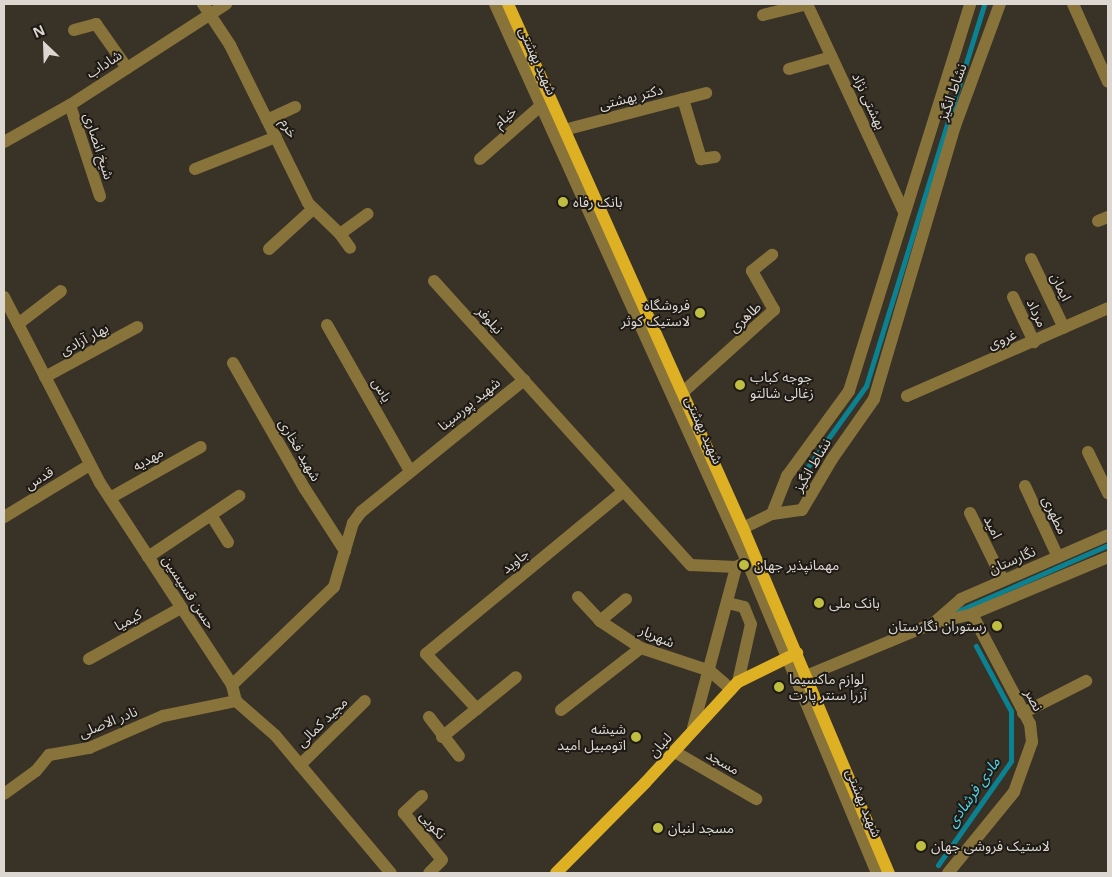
<!DOCTYPE html>
<html>
<head>
<meta charset="utf-8">
<style>
  body { margin:0 }
  #map { position:relative; width:1112px; height:877px; overflow:hidden; background:#393227; font-family:"Open Sans","Noto Sans Arabic",sans-serif }
  div>[style] { position:absolute }
  [style*='--x'] { left:calc(var(--x)*1px); top:calc(var(--y)*1px); width:calc(var(--w)*1px); rotate:calc(var(--a)*1deg) }
  .stream>* { height:5px; margin:-2.5px; padding:0 2.5px; transform-origin:2.5px; border-radius:2.5px; background:#0b8292 }
  .minor>* { height:12px; margin:-6px; padding:0 6px; transform-origin:6px; border-radius:6px; background:#88733b }
  .major>* { height:12px; margin:-6px; padding:0 6px; transform-origin:6px; border-radius:6px; background:#deb124 }
  .dots>* { width:14px; height:14px; translate:-50% -50%; box-sizing:border-box; border:2px solid #1e1a15; border-radius:50% }
  span { translate:-50% -50%; white-space:nowrap; text-align:center; line-height:1.15; -webkit-text-stroke:4px #1e1a15; paint-order:stroke }
  .street-label { font-size:14px; color:#dcd7d0 }
  .poi-label { font-size:14px; color:#dcd7d0 }
  .left { translate:0 -50%; text-align:left }
  .right { translate:-100% -50%; text-align:right }
  .water-label { font-size:15px; color:#4dd4e9; font-style:italic }
  .frame { position:absolute; inset:0; border:5px solid #dcd7d0; pointer-events:none }
  .north { position:absolute; left:20px; top:20px; width:50px; height:50px; -webkit-text-stroke:4px #1e1a15; paint-order:stroke; rotate:336deg; font-size:14px; font-weight:700; line-height:20px; text-align:center; color:#dcd7d0 }
  .north::after { content:''; display:block; margin:auto; width:18px; height:22px; background:#dcd7d0; clip-path:polygon(50% 0,100% 100%,50% 72%,0 100%) }
</style>
</head>
<body>
<div id="map">
  <div class="stream">
    <i style="--x:807;--y:468;--w:101;--a:-54.3"></i>
    <i style="--x:866;--y:386;--w:400;--a:-72.8"></i>
    <i style="--x:958;--y:611;--w:164;--a:-23.7"></i>
    <i style="--x:938;--y:865;--w:127;--a:-54.9"></i>
    <i style="--x:1011;--y:761;--w:50;--a:-90"></i>
    <i style="--x:1011;--y:711;--w:74;--a:-118.3"></i>
  </div>
  <div class="minor">
    <i style="--x:203;--y:4;--w:49;--a:56.6"></i>
    <i style="--x:230;--y:45;--w:176;--a:63.7"></i>
    <i style="--x:308;--y:203;--w:45;--a:44.1"></i>
    <i style="--x:340;--y:234;--w:17;--a:54"></i>
    <i style="--x:495;--y:4;--w:611;--a:65.66"></i>
    <i style="--x:747;--y:561;--w:338;--a:67.4"></i>
    <i style="--x:807;--y:4;--w:230;--a:65"></i>
    <i style="--x:1073;--y:4;--w:85;--a:65.8"></i>
    <i style="--x:763;--y:15;--w:45;--a:-14"></i>
    <i style="--x:74;--y:30;--w:23;--a:-15"></i>
    <i style="--x:96;--y:24;--w:54;--a:54.8"></i>
    <i style="--x:789;--y:69;--w:44;--a:-15.9"></i>
    <i style="--x:683;--y:99;--w:63;--a:73.3"></i>
    <i style="--x:701;--y:159;--w:14;--a:-8"></i>
    <i style="--x:70;--y:105;--w:96;--a:71.8"></i>
    <i style="--x:267;--y:120;--w:31;--a:-25"></i>
    <i style="--x:564;--y:130;--w:147;--a:-14.6"></i>
    <i style="--x:4;--y:142;--w:76;--a:-29.3"></i>
    <i style="--x:70;--y:105;--w:186;--a:-32.9"></i>
    <i style="--x:480;--y:159;--w:88;--a:-41.3"></i>
    <i style="--x:195;--y:169;--w:87;--a:-21.6"></i>
    <i style="--x:1098;--y:221;--w:11;--a:-22"></i>
    <i style="--x:340;--y:234;--w:34;--a:-36"></i>
    <i style="--x:269;--y:249;--w:59;--a:-42.3"></i>
    <i style="--x:1031;--y:259;--w:76;--a:64.4"></i>
    <i style="--x:434;--y:281;--w:383;--a:47.9"></i>
    <i style="--x:691;--y:565;--w:45;--a:2.5"></i>
    <i style="--x:736;--y:567;--w:19;--a:-25"></i>
    <i style="--x:4;--y:297;--w:209;--a:62.7"></i>
    <i style="--x:100;--y:483;--w:241;--a:56.8"></i>
    <i style="--x:232;--y:685;--w:16;--a:76"></i>
    <i style="--x:236;--y:701;--w:52;--a:41.1"></i>
    <i style="--x:275;--y:735;--w:180;--a:50"></i>
    <i style="--x:1013;--y:297;--w:50;--a:65"></i>
    <i style="--x:18;--y:324;--w:54;--a:-37.5"></i>
    <i style="--x:327;--y:325;--w:168;--a:60.4"></i>
    <i style="--x:233;--y:363;--w:145;--a:60.3"></i>
    <i style="--x:305;--y:489;--w:74;--a:57.2"></i>
    <i style="--x:45;--y:377;--w:105;--a:-28.5"></i>
    <i style="--x:682;--y:393;--w:124;--a:-42.1"></i>
    <i style="--x:774;--y:310;--w:45;--a:-119.4"></i>
    <i style="--x:752;--y:271;--w:26;--a:-39"></i>
    <i style="--x:907;--y:396;--w:219;--a:-23.6"></i>
    <i style="--x:1088;--y:452;--w:46;--a:64"></i>
    <i style="--x:1025;--y:486;--w:78;--a:65.1"></i>
    <i style="--x:110;--y:498;--w:104;--a:-29.3"></i>
    <i style="--x:970;--y:513;--w:75;--a:63.8"></i>
    <i style="--x:772;--y:514;--w:41;--a:-68.5"></i>
    <i style="--x:787;--y:476;--w:105;--a:-53.9"></i>
    <i style="--x:849;--y:391;--w:405;--a:-72.6"></i>
    <i style="--x:211;--y:515;--w:32;--a:58"></i>
    <i style="--x:4;--y:517;--w:100;--a:-31.2"></i>
    <i style="--x:743;--y:528;--w:32;--a:-26"></i>
    <i style="--x:772;--y:514;--w:30;--a:-8"></i>
    <i style="--x:802;--y:510;--w:59;--a:-59.5"></i>
    <i style="--x:832;--y:459;--w:73;--a:-55"></i>
    <i style="--x:874;--y:399;--w:285;--a:-73.5"></i>
    <i style="--x:955;--y:126;--w:130;--a:-69.8"></i>
    <i style="--x:148;--y:557;--w:110;--a:-33.8"></i>
    <i style="--x:578;--y:597;--w:33;--a:47"></i>
    <i style="--x:600;--y:621;--w:49;--a:33.4"></i>
    <i style="--x:641;--y:648;--w:73;--a:18.4"></i>
    <i style="--x:710;--y:671;--w:28;--a:41"></i>
    <i style="--x:728;--y:603;--w:16;--a:14"></i>
    <i style="--x:744;--y:607;--w:18;--a:68"></i>
    <i style="--x:751;--y:624;--w:59;--a:102.6"></i>
    <i style="--x:600;--y:621;--w:34;--a:-40"></i>
    <i style="--x:936;--y:621;--w:33;--a:-41"></i>
    <i style="--x:961;--y:599;--w:160;--a:-23.5"></i>
    <i style="--x:89;--y:659;--w:105;--a:-29"></i>
    <i style="--x:806;--y:676;--w:139;--a:-22.5"></i>
    <i style="--x:934;--y:623;--w:39;--a:-13"></i>
    <i style="--x:972;--y:614;--w:147;--a:-22.7"></i>
    <i style="--x:232;--y:685;--w:141;--a:-43.9"></i>
    <i style="--x:334;--y:587;--w:67;--a:-73.5"></i>
    <i style="--x:353;--y:523;--w:14;--a:-54"></i>
    <i style="--x:361;--y:512;--w:210;--a:-39"></i>
    <i style="--x:477;--y:709;--w:75;--a:-132.8"></i>
    <i style="--x:426;--y:654;--w:256;--a:-39.5"></i>
    <i style="--x:561;--y:710;--w:101;--a:-37.8"></i>
    <i style="--x:1023;--y:713;--w:71;--a:-26.9"></i>
    <i style="--x:429;--y:717;--w:49;--a:52.4"></i>
    <i style="--x:693;--y:728;--w:167;--a:-75"></i>
    <i style="--x:442;--y:737;--w:95;--a:-39"></i>
    <i style="--x:675;--y:752;--w:94;--a:30.1"></i>
    <i style="--x:300;--y:765;--w:91;--a:-44.6"></i>
    <i style="--x:4;--y:794;--w:39;--a:-36"></i>
    <i style="--x:36;--y:771;--w:21;--a:-51"></i>
    <i style="--x:49;--y:755;--w:41;--a:-9.9"></i>
    <i style="--x:89;--y:748;--w:81;--a:-23.4"></i>
    <i style="--x:163;--y:716;--w:75;--a:-11.6"></i>
    <i style="--x:422;--y:796;--w:25;--a:137"></i>
    <i style="--x:404;--y:813;--w:60;--a:51"></i>
    <i style="--x:442;--y:860;--w:18;--a:135"></i>
    <i style="--x:948;--y:873;--w:104;--a:-50.8"></i>
    <i style="--x:1014;--y:792;--w:53;--a:-70.2"></i>
    <i style="--x:1032;--y:742;--w:18;--a:-96"></i>
    <i style="--x:1030;--y:724;--w:124;--a:-117.8"></i>
  </div>
  <div class="major">
    <i style="--x:508;--y:4;--w:574;--a:65.85"></i>
    <i style="--x:743;--y:528;--w:375;--a:67.1"></i>
    <i style="--x:556;--y:873;--w:127;--a:-45.3"></i>
    <i style="--x:645;--y:783;--w:137;--a:-47.4"></i>
    <i style="--x:738;--y:682;--w:66;--a:-26.2"></i>
  </div>
  <div class="dots">
    <i style="left:563px;top:202px;background:#bfbe41"></i>
    <i style="left:700px;top:313px;background:#bfbe41"></i>
    <i style="left:740px;top:385px;background:#bfbe41"></i>
    <i style="left:744px;top:565px;background:#bfbe41"></i>
    <i style="left:819px;top:603px;background:#bfbe41"></i>
    <i style="left:997px;top:626px;background:#bfbe41"></i>
    <i style="left:779px;top:687px;background:#bfbe41"></i>
    <i style="left:636px;top:737px;background:#bfbe41"></i>
    <i style="left:658px;top:828px;background:#bfbe41"></i>
    <i style="left:921px;top:846px;background:#bfbe41"></i>
  </div>
  <div class="street-label">
    <span style="left:538px;top:61px;rotate:66deg">شهید بهشتی</span>
    <span style="left:104px;top:64px;rotate:-33deg">شاداب</span>
    <span style="left:952px;top:92px;rotate:-70deg">نشاط انگیز</span>
    <span style="left:631px;top:97px;rotate:-14deg">دکتر بهشتی</span>
    <span style="left:869px;top:101px;rotate:65deg">بهشتی نژاد</span>
    <span style="left:505px;top:117px;rotate:-41deg">خیام</span>
    <span style="left:289px;top:128px;rotate:62deg">خرم</span>
    <span style="left:99px;top:146px;rotate:72deg">شیخ انصاری</span>
    <span style="left:1061px;top:287px;rotate:64deg">ایمان</span>
    <span style="left:1037px;top:313px;rotate:65deg">مرداد</span>
    <span style="left:745px;top:317px;rotate:-42deg">طاهری</span>
    <span style="left:490px;top:320px;rotate:48deg">نیلوفر</span>
    <span style="left:84px;top:339px;rotate:-28deg">بهار آزادی</span>
    <span style="left:1002px;top:339px;rotate:-23deg">غروی</span>
    <span style="left:382px;top:390px;rotate:60deg">یاس</span>
    <span style="left:469px;top:404px;rotate:-39deg">شهید پورسینا</span>
    <span style="left:704px;top:430px;rotate:66deg">شهید بهشتی</span>
    <span style="left:300px;top:450px;rotate:60deg">شهید فخاری</span>
    <span style="left:148px;top:459px;rotate:-30deg">مهدیه</span>
    <span style="left:812px;top:465px;rotate:-59deg">نشاط انگیز</span>
    <span style="left:39px;top:478px;rotate:-31deg">قدس</span>
    <span style="left:1055px;top:515px;rotate:65deg">مطهری</span>
    <span style="left:993px;top:527px;rotate:64deg">امید</span>
    <span style="left:1012px;top:560px;rotate:-23deg">نگارستان</span>
    <span style="left:515px;top:561px;rotate:-39deg">جاوید</span>
    <span style="left:189px;top:592px;rotate:57deg">حسن قسیسین</span>
    <span style="left:128px;top:620px;rotate:-29deg">کیمیا</span>
    <span style="left:657px;top:636px;rotate:23deg">شهریار</span>
    <span style="left:1034px;top:700px;rotate:62deg">نصر</span>
    <span style="left:108px;top:722px;rotate:-22deg">نادر الاصلی</span>
    <span style="left:322px;top:722px;rotate:-44deg">مجید کمالی</span>
    <span style="left:660px;top:745px;rotate:-48deg">لنبان</span>
    <span style="left:723px;top:762px;rotate:30deg">مسجد</span>
    <span style="left:864px;top:803px;rotate:68deg">شهید بهشتی</span>
    <span style="left:433px;top:825px;rotate:50deg">نکویی</span>
  </div>
  <div class="poi-label">
    <span class="left" style="left:573px;top:202px">بانک رفاه</span>
    <span class="right" style="left:690px;top:313px">فروشگاه<br>لاستیک کوثر</span>
    <span class="left" style="left:750px;top:385px">جوجه کباب<br>زغالی شالتو</span>
    <span class="left" style="left:754px;top:565px">مهمانپذیر جهان</span>
    <span class="left" style="left:829px;top:603px">بانک ملی</span>
    <span class="right" style="left:987px;top:626px">رستوران نگارستان</span>
    <span class="left" style="left:789px;top:687px">لوازم ماکسیما<br>آزرا سنتر پارت</span>
    <span class="right" style="left:626px;top:737px">شیشه<br>اتومبیل امید</span>
    <span class="left" style="left:668px;top:828px">مسجد لنبان</span>
    <span class="left" style="left:931px;top:846px">لاستیک فروشی جهان</span>
  </div>
  <div class="water-label">
    <span style="left:973px;top:792px;rotate:-55deg">مادی فرشادی</span>
  </div>
  <div class="frame"></div>
  <div class="north">N</div>
</div>
</body>
</html>
